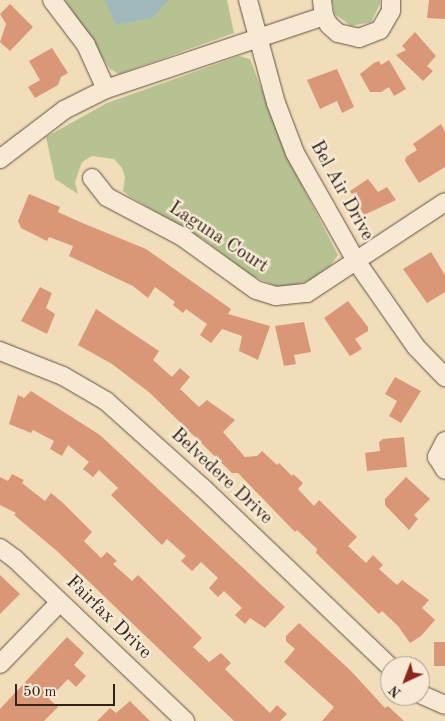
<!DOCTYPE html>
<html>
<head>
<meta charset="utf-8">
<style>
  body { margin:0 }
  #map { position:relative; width:445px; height:721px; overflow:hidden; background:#f2ddbb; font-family:"Old Standard TT",serif }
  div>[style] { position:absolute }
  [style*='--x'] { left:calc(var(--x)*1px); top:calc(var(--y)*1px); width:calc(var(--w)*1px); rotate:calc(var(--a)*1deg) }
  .green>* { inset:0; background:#b7c292 }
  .water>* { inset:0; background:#a0b9bb }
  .building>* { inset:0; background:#d99777; transform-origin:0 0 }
  .roads { filter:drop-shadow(0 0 1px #615143) drop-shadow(0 0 1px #615143) }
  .minor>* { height:18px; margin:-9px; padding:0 9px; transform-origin:9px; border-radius:9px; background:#f7e9d3 }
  span { translate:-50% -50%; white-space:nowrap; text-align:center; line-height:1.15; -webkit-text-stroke:5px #f7e9d3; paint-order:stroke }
  .street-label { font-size:19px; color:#31221b }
  .north { position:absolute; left:380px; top:656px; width:50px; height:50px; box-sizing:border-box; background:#f7e9d3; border:1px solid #a89989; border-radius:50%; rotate:223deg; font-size:14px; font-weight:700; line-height:20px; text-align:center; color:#31221b }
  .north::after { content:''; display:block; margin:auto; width:18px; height:22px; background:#8f2418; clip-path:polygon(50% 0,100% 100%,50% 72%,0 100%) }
  .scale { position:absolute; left:15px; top:684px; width:100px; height:22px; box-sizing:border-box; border:2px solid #31221b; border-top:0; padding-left:6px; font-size:15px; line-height:18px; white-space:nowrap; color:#31221b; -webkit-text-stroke:4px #f7e9d3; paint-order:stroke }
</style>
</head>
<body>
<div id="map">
  <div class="green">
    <i style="clip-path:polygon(65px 0,227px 0,234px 33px,119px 74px,110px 69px)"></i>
    <i style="clip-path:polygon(332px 0,380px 0,380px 4px,371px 22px,351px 26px,335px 14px)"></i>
    <i style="clip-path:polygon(239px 56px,250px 59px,290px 162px,338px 255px,330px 266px,310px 280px,289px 287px,276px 286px,252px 276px,203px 239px,129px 196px,123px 191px,125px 177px,122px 168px,114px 159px,92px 156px,82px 162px,75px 182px,78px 194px,55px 179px,46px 137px,107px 103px)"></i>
  </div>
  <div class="water">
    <i style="clip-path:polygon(105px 0,169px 0,152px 18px,116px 25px)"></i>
  </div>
  <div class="building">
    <i style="clip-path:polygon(429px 0,445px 0,445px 19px,427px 18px)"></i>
    <i style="clip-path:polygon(10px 4px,33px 27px,10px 51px,0 42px,6px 24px,0 14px)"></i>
    <i style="clip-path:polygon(415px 32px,436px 56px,427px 66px,433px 71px,423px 81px,396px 55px,406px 50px,402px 46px)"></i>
    <i style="clip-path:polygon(52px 48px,68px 73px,61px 77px,58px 85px,35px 98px,28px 87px,40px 80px,29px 61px)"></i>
    <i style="clip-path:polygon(389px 60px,406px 89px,394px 96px,389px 87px,381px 92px,370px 92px,360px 74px,374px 63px,379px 61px,381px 65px)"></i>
    <i style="clip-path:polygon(337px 69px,354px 107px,342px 113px,337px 101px,320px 109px,307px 80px)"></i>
    <i style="clip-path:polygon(441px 124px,445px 132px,445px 167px,419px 183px,405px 161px,406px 157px,417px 150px,413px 144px)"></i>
    <i style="clip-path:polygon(368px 179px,378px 192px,387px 187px,396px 200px,364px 215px,350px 191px)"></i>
    <i style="clip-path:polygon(29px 194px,60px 207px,58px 212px,80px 222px,146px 249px,231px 309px,228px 314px,270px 326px,258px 360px,239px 351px,242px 336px,222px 329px,211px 343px,200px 335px,207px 324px,186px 309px,183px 313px,173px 305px,175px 302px,155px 287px,148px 298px,133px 286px,69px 256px,73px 246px,49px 237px,47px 241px,21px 228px,18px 221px)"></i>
    <i style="clip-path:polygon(431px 252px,445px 275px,445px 292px,427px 303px,403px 269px)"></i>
    <i style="clip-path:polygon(40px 287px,52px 293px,46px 308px,55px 314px,47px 334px,21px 321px)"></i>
    <i style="clip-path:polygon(348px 301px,368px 327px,368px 331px,355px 339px,362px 349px,350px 356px,324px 318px)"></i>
    <i style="clip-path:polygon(96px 309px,159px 351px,153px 360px,172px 377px,180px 368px,190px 377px,180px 389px,199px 407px,207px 400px,235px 420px,223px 432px,245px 457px,257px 456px,262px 451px,277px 465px,279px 463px,292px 476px,293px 474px,303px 483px,298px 489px,314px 506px,319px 500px,357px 537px,348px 546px,366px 563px,373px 555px,383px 565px,379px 569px,397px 585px,402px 580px,429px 600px,422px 608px,435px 620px,421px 636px,410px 643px,398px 626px,382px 611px,379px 614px,316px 553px,317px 549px,297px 530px,295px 532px,238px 473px,232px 473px,150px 393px,112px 364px,78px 345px)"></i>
    <i style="clip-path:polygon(304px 322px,311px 352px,294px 355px,296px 364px,284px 366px,275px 326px)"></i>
    <i style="clip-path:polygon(395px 377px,421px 391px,401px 423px,389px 416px,397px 401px,385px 394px)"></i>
    <i style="clip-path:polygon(31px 391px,100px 435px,285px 607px,265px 628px,250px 618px,245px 624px,235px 615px,242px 608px,224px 591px,218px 597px,209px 588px,218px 578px,201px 562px,192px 571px,181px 561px,186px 556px,167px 539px,162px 545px,111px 495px,118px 488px,99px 470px,93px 477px,83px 469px,89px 462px,68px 445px,62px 456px,50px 449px,54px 441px,33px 430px,31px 433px,9px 424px,18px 395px,24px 398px)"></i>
    <i style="clip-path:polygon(404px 437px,407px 467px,367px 471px,365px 453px,380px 451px,379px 442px,383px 439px)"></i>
    <i style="clip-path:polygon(12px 474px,24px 480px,22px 483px,45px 501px,51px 493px,62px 502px,92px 532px,84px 541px,101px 558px,107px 552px,117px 561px,113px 564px,132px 581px,138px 575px,202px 638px,193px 647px,209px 662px,221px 653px,231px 663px,225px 669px,270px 713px,277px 705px,287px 714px,280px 721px,234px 721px,57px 551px,14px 515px,16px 513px,0 505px,0 477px,8px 481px)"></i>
    <i style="clip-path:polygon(406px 477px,430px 499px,414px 515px,418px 519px,409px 530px,385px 505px,385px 499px)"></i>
    <i style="clip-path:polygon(0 575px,20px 594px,0 614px)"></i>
    <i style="clip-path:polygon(299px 623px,350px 670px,385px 708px,388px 706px,404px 721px,322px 721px,334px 707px,284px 662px,295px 649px,286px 641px,286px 636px)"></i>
    <i style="clip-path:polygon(67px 637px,84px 653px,74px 665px,86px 676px,76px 687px,68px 679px,49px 699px,58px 707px,44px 721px,0 721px,0 709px)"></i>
    <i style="left:434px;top:642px;width:11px;height:24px"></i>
    <i style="clip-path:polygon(130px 701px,150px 721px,97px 721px,110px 708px,116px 713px)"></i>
  </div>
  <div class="roads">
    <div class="minor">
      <i style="--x:52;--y:0;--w:56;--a:52.9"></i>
      <i style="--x:86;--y:45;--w:48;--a:65.6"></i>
      <i style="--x:248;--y:0;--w:107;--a:74.8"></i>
      <i style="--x:276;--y:103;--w:53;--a:69.2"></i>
      <i style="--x:295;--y:153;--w:124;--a:60.5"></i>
      <i style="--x:356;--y:261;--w:105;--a:55.1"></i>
      <i style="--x:416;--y:347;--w:42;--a:46"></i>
      <i style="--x:322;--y:0;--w:16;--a:83"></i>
      <i style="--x:324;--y:16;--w:10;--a:61"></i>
      <i style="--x:329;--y:25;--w:12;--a:42"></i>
      <i style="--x:338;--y:33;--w:22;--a:13"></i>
      <i style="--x:359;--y:38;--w:22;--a:-21"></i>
      <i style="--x:380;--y:30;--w:22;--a:-60"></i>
      <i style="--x:391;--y:11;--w:11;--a:-90"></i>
      <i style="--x:0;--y:159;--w:81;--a:-37.4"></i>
      <i style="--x:64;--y:110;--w:47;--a:-26.6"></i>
      <i style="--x:106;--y:89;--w:230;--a:-18.5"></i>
      <i style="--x:92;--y:178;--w:24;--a:52"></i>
      <i style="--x:107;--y:197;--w:84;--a:27.8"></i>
      <i style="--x:181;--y:236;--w:92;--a:35.8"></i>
      <i style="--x:256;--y:290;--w:21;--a:17"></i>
      <i style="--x:276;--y:296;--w:31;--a:-6"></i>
      <i style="--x:307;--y:293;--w:165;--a:-33.4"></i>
      <i style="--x:0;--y:351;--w:68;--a:21.6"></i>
      <i style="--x:63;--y:376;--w:50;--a:30.2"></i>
      <i style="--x:106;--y:401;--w:130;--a:41.9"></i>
      <i style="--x:203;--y:488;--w:259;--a:43.7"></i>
      <i style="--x:445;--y:441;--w:18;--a:117"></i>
      <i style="--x:437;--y:457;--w:15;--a:58"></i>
      <i style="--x:0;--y:548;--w:19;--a:36"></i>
      <i style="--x:15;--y:559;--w:235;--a:43.6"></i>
      <i style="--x:0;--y:664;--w:86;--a:-45.9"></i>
      <i style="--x:420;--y:694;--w:27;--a:24"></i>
    </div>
  </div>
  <div class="street-label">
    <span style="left:341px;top:191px;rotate:61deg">Bel Air Drive</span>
    <span style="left:218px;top:238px;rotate:33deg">Laguna Court</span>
    <span style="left:221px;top:477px;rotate:43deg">Belvedere Drive</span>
    <span style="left:108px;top:618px;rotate:44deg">Fairfax Drive</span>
  </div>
  <div class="north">N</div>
  <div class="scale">50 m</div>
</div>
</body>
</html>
